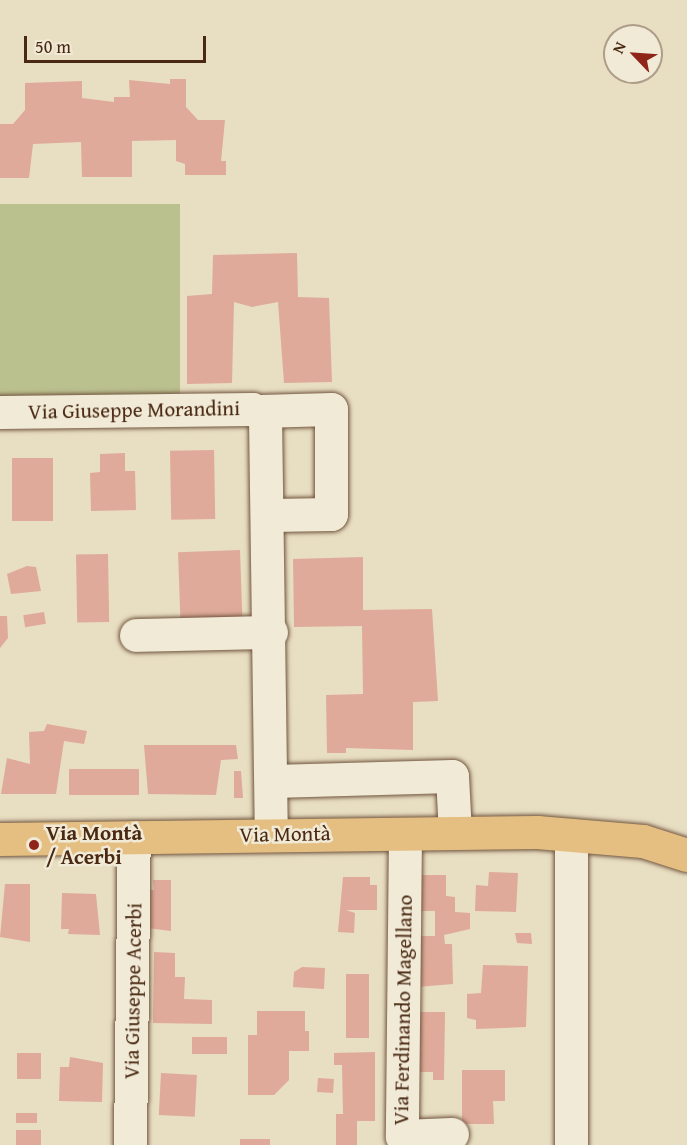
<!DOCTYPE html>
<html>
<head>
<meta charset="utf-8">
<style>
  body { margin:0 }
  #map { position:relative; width:687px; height:1145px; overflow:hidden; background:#e8dec2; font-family:"Gentium Book Plus",serif }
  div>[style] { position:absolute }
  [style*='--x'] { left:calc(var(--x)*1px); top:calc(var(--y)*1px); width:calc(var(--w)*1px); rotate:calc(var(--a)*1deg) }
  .green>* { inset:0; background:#bbc08f; transform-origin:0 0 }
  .building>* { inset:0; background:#dfaa99; transform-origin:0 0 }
  .roads { filter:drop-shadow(0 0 2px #72563f) drop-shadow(0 0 2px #72563f) }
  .minor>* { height:33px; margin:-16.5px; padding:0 16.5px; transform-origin:16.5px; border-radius:16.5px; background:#f0ead7 }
  .major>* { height:33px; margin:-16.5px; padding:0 16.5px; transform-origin:16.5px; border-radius:16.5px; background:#e4bf81 }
  .dots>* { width:16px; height:16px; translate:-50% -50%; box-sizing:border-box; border:3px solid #f0ead7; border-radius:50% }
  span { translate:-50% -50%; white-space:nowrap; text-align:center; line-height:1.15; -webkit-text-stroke:5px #f0ead7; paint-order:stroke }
  .street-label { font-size:21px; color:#4a2913 }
  .poi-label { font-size:21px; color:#4a2913; font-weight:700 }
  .left { translate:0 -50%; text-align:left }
  .north { position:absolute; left:603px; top:24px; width:60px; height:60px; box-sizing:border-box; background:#f0ead7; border:2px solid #ae9d89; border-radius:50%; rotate:295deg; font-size:16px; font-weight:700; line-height:24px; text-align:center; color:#4a2913 }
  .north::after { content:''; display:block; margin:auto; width:21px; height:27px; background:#8f2418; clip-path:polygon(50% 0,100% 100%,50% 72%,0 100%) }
  .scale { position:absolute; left:24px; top:36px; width:182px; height:27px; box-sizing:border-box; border:3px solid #4a2913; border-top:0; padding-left:8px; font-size:18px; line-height:21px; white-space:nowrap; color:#4a2913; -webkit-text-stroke:4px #f0ead7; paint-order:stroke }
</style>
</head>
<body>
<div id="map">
  <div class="green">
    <i style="left:0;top:204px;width:180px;height:199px"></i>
  </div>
  <div class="building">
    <i style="clip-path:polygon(170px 79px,186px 79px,186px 107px,198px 120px,225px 120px,221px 161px,226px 161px,226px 175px,185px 175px,185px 164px,176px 161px,176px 140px,132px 141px,132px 177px,82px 177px,81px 142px,33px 144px,29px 178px,0 178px,0 124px,13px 124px,25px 110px,25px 83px,82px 81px,82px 98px,114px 102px,114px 97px,130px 97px,129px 80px,170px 84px)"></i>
    <i style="clip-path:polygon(297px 253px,298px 297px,329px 298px,332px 382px,284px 383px,278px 302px,252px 307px,234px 302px,232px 383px,187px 384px,187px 296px,212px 294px,213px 255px)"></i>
    <i style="left:214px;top:450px;width:69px;height:44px;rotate:89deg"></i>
    <i style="clip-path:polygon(125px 453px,125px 471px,135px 471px,136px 510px,91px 511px,90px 473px,100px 472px,100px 454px)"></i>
    <i style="left:12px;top:458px;width:41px;height:63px"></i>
    <i style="left:240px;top:550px;width:69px;height:62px;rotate:88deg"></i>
    <i style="left:108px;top:554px;width:68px;height:32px;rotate:89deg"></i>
    <i style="clip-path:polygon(363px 557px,363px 610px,432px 609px,438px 701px,413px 702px,413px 750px,346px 748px,346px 753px,327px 753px,326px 695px,363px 694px,362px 626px,294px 627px,293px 559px)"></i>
    <i style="clip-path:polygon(27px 566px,36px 567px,41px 591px,11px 594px,7px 574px)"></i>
    <i style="left:44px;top:612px;width:12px;height:21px;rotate:81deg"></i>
    <i style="clip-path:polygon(0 616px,7px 616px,8px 638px,0 648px)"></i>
    <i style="clip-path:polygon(47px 724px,87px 731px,84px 744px,64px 741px,56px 794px,1px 794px,7px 758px,30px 764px,29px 732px,44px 731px)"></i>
    <i style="clip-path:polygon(144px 745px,236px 745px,238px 759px,221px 760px,216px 795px,148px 794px)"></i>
    <i style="left:69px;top:769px;width:70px;height:26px"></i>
    <i style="clip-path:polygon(234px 771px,241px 771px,243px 798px,234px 798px)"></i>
    <i style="clip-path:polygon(489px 872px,518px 873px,516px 912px,475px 911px,476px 885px,488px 886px)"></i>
    <i style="clip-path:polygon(413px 875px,446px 875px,446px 896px,455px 897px,455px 912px,470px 913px,470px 929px,444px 935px,445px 944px,452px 944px,453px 984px,417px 987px,421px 936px,435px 936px,435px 911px,412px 911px)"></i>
    <i style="clip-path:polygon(343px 877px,370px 877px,370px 885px,377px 885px,377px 910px,346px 910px,355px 913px,354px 933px,338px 932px)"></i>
    <i style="clip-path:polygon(153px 880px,171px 880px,171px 931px,147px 928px,146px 890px,154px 890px)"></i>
    <i style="clip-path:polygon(5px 884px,30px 884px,30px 942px,0 937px)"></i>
    <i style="clip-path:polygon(62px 893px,96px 894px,100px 935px,68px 934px,69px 929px,61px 929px)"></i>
    <i style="clip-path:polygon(515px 933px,531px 933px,532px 944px,517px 943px)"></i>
    <i style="clip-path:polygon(154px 952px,175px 953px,175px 977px,185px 977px,184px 999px,212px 1000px,212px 1024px,153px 1023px)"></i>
    <i style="clip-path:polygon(483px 965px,528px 966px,526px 1027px,476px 1029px,476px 1020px,467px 1018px,467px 994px,481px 993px)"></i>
    <i style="clip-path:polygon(302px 967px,325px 968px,324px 989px,293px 987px,294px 972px)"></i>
    <i style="left:346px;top:974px;width:23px;height:64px"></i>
    <i style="clip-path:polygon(257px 1011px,305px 1011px,305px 1031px,309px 1031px,309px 1051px,289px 1051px,289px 1080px,274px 1095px,248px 1095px,248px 1035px,257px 1035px)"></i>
    <i style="clip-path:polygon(415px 1012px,445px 1012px,444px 1080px,433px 1080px,433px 1072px,415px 1072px)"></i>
    <i style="left:192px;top:1037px;width:35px;height:17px"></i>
    <i style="clip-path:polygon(375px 1052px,375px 1121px,357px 1121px,357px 1145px,336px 1145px,336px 1114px,343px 1114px,342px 1065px,334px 1065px,334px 1053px)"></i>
    <i style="left:41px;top:1053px;width:26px;height:24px;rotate:90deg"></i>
    <i style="clip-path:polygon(70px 1057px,103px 1063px,102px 1102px,59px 1101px,60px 1067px,69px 1067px)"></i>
    <i style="clip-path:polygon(462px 1070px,505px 1070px,505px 1101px,493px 1101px,494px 1124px,462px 1124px)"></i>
    <i style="left:161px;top:1073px;width:36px;height:42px;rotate:3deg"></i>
    <i style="left:318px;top:1078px;width:16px;height:14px;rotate:4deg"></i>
    <i style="left:37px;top:1113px;width:10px;height:21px;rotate:90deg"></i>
    <i style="left:16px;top:1130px;width:25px;height:15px"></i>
    <i style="left:240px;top:1139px;width:30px;height:6px"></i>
  </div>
  <div class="roads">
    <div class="minor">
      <i style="--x:260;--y:411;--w:71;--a:-1.6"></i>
      <i style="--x:331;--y:409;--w:105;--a:90"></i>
      <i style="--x:331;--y:514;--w:61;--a:179.1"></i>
      <i style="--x:0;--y:412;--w:252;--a:-0.7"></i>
      <i style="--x:252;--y:409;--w:15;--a:28"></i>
      <i style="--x:265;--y:416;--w:418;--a:89.2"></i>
      <i style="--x:136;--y:635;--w:135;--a:-1.3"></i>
      <i style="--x:273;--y:781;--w:179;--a:-1.6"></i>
      <i style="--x:452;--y:776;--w:57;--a:87"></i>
      <i style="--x:405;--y:834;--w:302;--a:90.6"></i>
      <i style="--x:402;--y:1136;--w:50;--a:-2.3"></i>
      <i style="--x:571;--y:835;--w:310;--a:90"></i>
      <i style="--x:130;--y:1145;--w:308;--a:-89.3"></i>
    </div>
    <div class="major">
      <i style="--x:0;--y:839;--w:537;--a:-0.75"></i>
      <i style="--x:537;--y:832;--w:106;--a:4.9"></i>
      <i style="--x:643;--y:841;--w:46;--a:17.7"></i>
    </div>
  </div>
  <div class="dots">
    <i style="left:34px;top:845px;background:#8f2418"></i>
  </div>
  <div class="street-label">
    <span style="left:134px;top:410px;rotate:-1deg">Via Giuseppe Morandini</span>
    <span style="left:285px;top:834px;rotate:-1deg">Via Montà</span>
    <span style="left:133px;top:991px;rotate:-89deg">Via Giuseppe Acerbi</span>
    <span style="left:403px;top:1010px;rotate:-89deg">Via Ferdinando Magellano</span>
  </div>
  <div class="poi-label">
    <span class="left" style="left:46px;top:845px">Via Montà<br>/ Acerbi</span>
  </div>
  <div class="north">N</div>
  <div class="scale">50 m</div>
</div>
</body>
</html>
